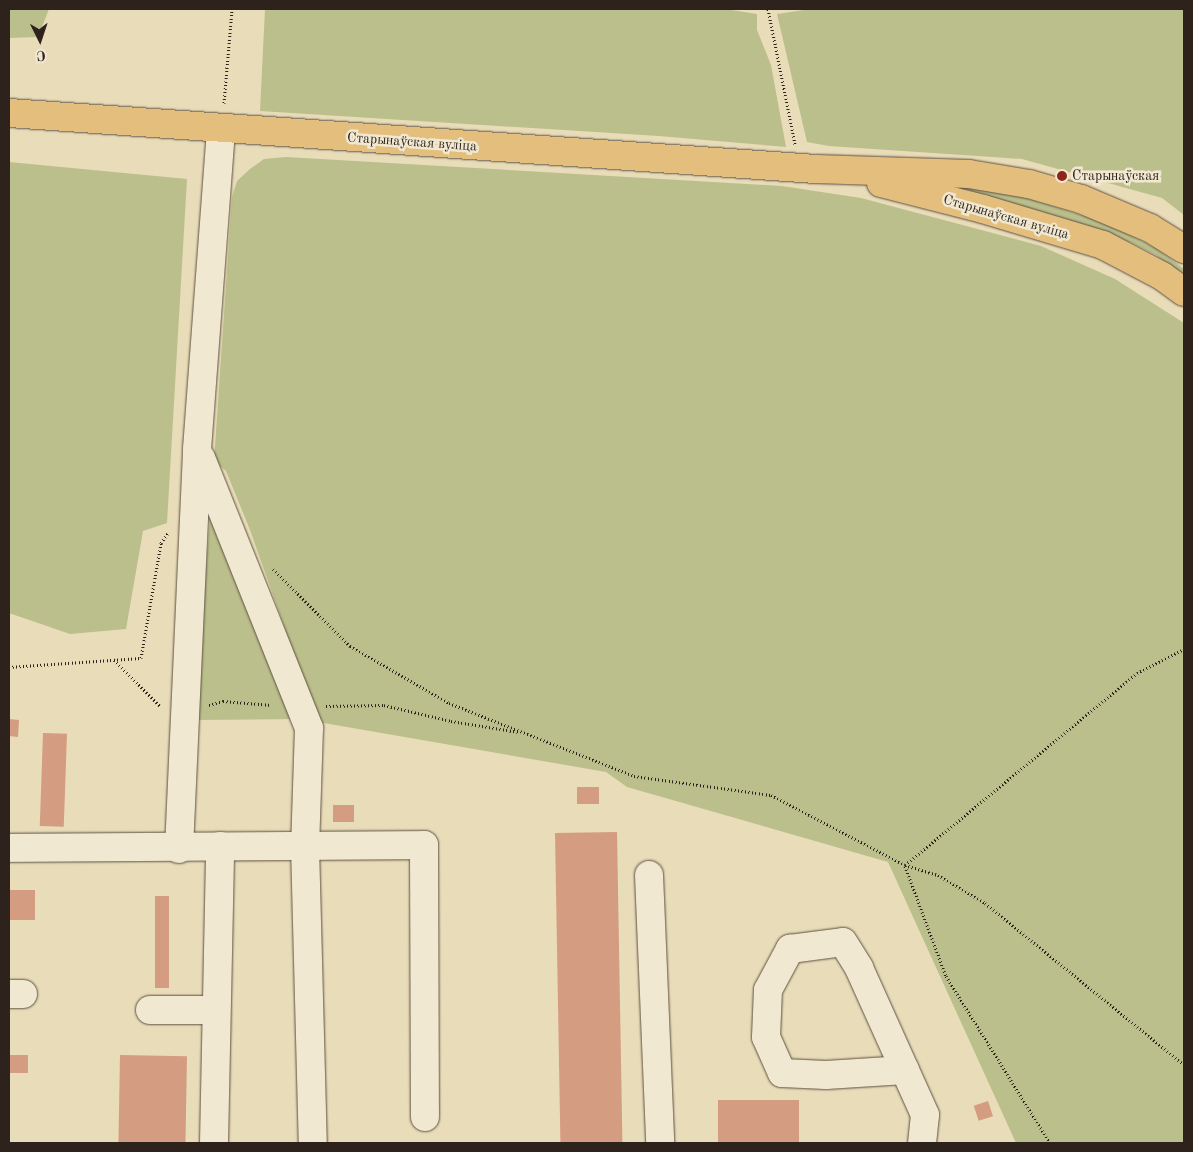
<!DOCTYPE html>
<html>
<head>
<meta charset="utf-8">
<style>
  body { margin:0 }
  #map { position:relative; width:1193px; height:1152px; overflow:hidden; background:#e9dcb8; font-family:"Old Standard TT",serif }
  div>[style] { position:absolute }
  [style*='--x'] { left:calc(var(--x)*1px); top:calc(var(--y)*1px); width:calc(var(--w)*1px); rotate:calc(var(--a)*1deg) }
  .green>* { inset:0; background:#bbbf8b }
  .building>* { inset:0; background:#d49c81; transform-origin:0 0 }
  .path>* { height:3px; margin-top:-1.5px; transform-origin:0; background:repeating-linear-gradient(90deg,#2e221c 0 1px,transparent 0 3.5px) }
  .roads { filter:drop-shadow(0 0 1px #5d5043) drop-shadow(0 0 1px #5d5043) }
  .minor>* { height:28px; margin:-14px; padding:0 14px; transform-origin:14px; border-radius:14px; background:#f1e8d1 }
  .major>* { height:28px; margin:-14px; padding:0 14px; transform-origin:14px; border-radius:14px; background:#e4be7c }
  .dots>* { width:14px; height:14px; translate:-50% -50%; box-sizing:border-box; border:2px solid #f1e8d1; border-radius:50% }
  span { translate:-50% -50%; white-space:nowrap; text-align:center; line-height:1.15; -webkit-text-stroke:5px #f1e8d1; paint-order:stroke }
  .street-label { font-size:14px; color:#2e221c }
  .poi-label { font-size:14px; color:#2e221c }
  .left { translate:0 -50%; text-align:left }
  .frame { position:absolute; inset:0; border:10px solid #2e221c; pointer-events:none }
  .north { position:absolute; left:15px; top:15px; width:50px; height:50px; -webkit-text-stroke:4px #f1e8d1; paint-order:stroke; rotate:176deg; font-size:14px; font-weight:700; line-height:20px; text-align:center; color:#2e221c }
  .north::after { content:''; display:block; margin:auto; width:18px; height:22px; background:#2e221c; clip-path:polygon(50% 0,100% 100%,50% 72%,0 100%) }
</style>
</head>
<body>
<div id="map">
  <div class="green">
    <i style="clip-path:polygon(9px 9px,49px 9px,38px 37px,9px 38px)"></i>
    <i style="clip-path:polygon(265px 9px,725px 9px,757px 14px,757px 30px,771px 65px,786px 147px,659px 136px,260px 111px)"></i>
    <i style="clip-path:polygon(810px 9px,1184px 9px,1184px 215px,1162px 198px,1022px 159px,829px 146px,807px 142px,777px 14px)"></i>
    <i style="clip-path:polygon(286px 157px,782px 186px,861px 198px,1041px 246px,1115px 279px,1184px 323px,1184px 1143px,1016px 1143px,888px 862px,627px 787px,606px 772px,318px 722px,250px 530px,226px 471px,214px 461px,232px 197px,237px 181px,250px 169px,264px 159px)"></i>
    <i style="clip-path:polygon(9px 162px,187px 179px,167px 523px,143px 531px,126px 629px,70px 634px,9px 613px)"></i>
    <i style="clip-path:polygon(920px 182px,994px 188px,1104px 222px,1156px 248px,1184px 269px,1184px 277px,1156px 255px,1130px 242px)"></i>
    <i style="clip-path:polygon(210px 518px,223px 533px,296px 719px,194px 720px)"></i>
  </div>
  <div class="building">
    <i style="clip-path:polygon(9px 719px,19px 720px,18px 737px,9px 736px)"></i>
    <i style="left:43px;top:733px;width:24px;height:93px;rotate:2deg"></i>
    <i style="left:577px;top:787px;width:22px;height:17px"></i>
    <i style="left:333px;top:805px;width:21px;height:17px"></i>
    <i style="left:617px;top:832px;width:311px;height:62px;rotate:89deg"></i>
    <i style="left:9px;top:890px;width:26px;height:30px"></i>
    <i style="left:155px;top:896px;width:14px;height:92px"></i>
    <i style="left:9px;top:1055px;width:19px;height:18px"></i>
    <i style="left:120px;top:1055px;width:67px;height:88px;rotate:1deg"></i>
    <i style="left:799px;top:1100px;width:43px;height:81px;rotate:90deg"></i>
    <i style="left:988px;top:1101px;width:16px;height:15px;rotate:72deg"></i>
  </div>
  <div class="path">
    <i style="--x:768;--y:9;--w:138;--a:78.7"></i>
    <i style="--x:224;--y:103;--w:94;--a:-85.1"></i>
    <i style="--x:273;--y:569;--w:109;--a:45"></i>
    <i style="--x:350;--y:646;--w:114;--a:29.9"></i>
    <i style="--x:449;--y:703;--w:199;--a:21.5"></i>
    <i style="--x:634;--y:776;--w:138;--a:7.9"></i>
    <i style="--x:771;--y:795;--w:151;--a:27.6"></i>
    <i style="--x:905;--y:865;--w:34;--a:17"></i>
    <i style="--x:938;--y:875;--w:55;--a:30.8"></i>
    <i style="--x:985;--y:903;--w:257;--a:39.1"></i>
    <i style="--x:114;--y:660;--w:66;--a:45"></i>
    <i style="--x:9;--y:667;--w:132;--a:-3.9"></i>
    <i style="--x:141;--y:658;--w:117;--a:-80.1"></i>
    <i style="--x:161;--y:543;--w:12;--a:-55"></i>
    <i style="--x:209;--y:705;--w:15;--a:-16"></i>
    <i style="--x:223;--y:701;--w:49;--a:4.7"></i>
    <i style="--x:326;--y:706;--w:58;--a:-1"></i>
    <i style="--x:384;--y:705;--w:69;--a:13.4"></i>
    <i style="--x:451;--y:721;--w:69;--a:9.2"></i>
    <i style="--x:905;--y:865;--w:301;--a:-39.6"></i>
    <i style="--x:1137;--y:673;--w:53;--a:-27.1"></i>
    <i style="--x:905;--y:866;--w:117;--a:69.6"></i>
    <i style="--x:946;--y:976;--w:197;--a:58.1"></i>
  </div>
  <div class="roads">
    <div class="minor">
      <i style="--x:201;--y:458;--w:291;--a:68.2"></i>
      <i style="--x:309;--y:728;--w:118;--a:91.9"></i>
      <i style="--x:305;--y:846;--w:297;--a:88.5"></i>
      <i style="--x:9;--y:848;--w:415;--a:-0.4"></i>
      <i style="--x:424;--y:845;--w:272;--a:89.8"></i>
      <i style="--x:179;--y:849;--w:400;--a:-87.4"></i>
      <i style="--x:197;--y:449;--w:320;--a:-85.7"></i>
      <i style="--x:649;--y:875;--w:268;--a:87.6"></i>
      <i style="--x:9;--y:994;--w:14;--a:0"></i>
      <i style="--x:150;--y:1010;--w:66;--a:0"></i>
      <i style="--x:905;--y:1070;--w:79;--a:176.4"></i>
      <i style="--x:826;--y:1075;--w:44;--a:-177.4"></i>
      <i style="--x:782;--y:1073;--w:39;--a:-114"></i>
      <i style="--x:766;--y:1037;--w:47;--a:-87.6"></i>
      <i style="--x:768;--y:990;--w:47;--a:-61.8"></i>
      <i style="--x:790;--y:949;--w:53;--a:-7.5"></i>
      <i style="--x:843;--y:942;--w:31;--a:58"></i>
      <i style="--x:859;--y:968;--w:161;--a:65.8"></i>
      <i style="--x:925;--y:1115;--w:28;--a:96"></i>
      <i style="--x:214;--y:1143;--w:297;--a:-88.8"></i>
    </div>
    <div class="major">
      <i style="--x:9;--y:113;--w:809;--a:3.97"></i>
      <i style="--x:816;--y:169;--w:153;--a:1.9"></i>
      <i style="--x:969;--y:174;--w:61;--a:9.5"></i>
      <i style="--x:1029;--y:184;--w:54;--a:16.1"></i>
      <i style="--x:1081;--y:199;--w:75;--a:22.8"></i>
      <i style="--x:1150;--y:228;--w:40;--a:32"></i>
      <i style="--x:881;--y:183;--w:105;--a:14.3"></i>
      <i style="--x:983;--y:209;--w:125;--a:16.7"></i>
      <i style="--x:1103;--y:245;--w:67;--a:27.7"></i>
      <i style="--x:1162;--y:276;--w:27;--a:36"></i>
    </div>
  </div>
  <div class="dots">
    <i style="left:1062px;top:176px;background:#8f2418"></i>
  </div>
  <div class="street-label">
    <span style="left:412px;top:142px;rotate:4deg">Старынаўская вуліца</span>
    <span style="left:1006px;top:217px;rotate:16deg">Старынаўская вуліца</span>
  </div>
  <div class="poi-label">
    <span class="left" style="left:1072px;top:176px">Старынаўская</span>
  </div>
  <div class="frame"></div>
  <div class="north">С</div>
</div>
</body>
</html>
